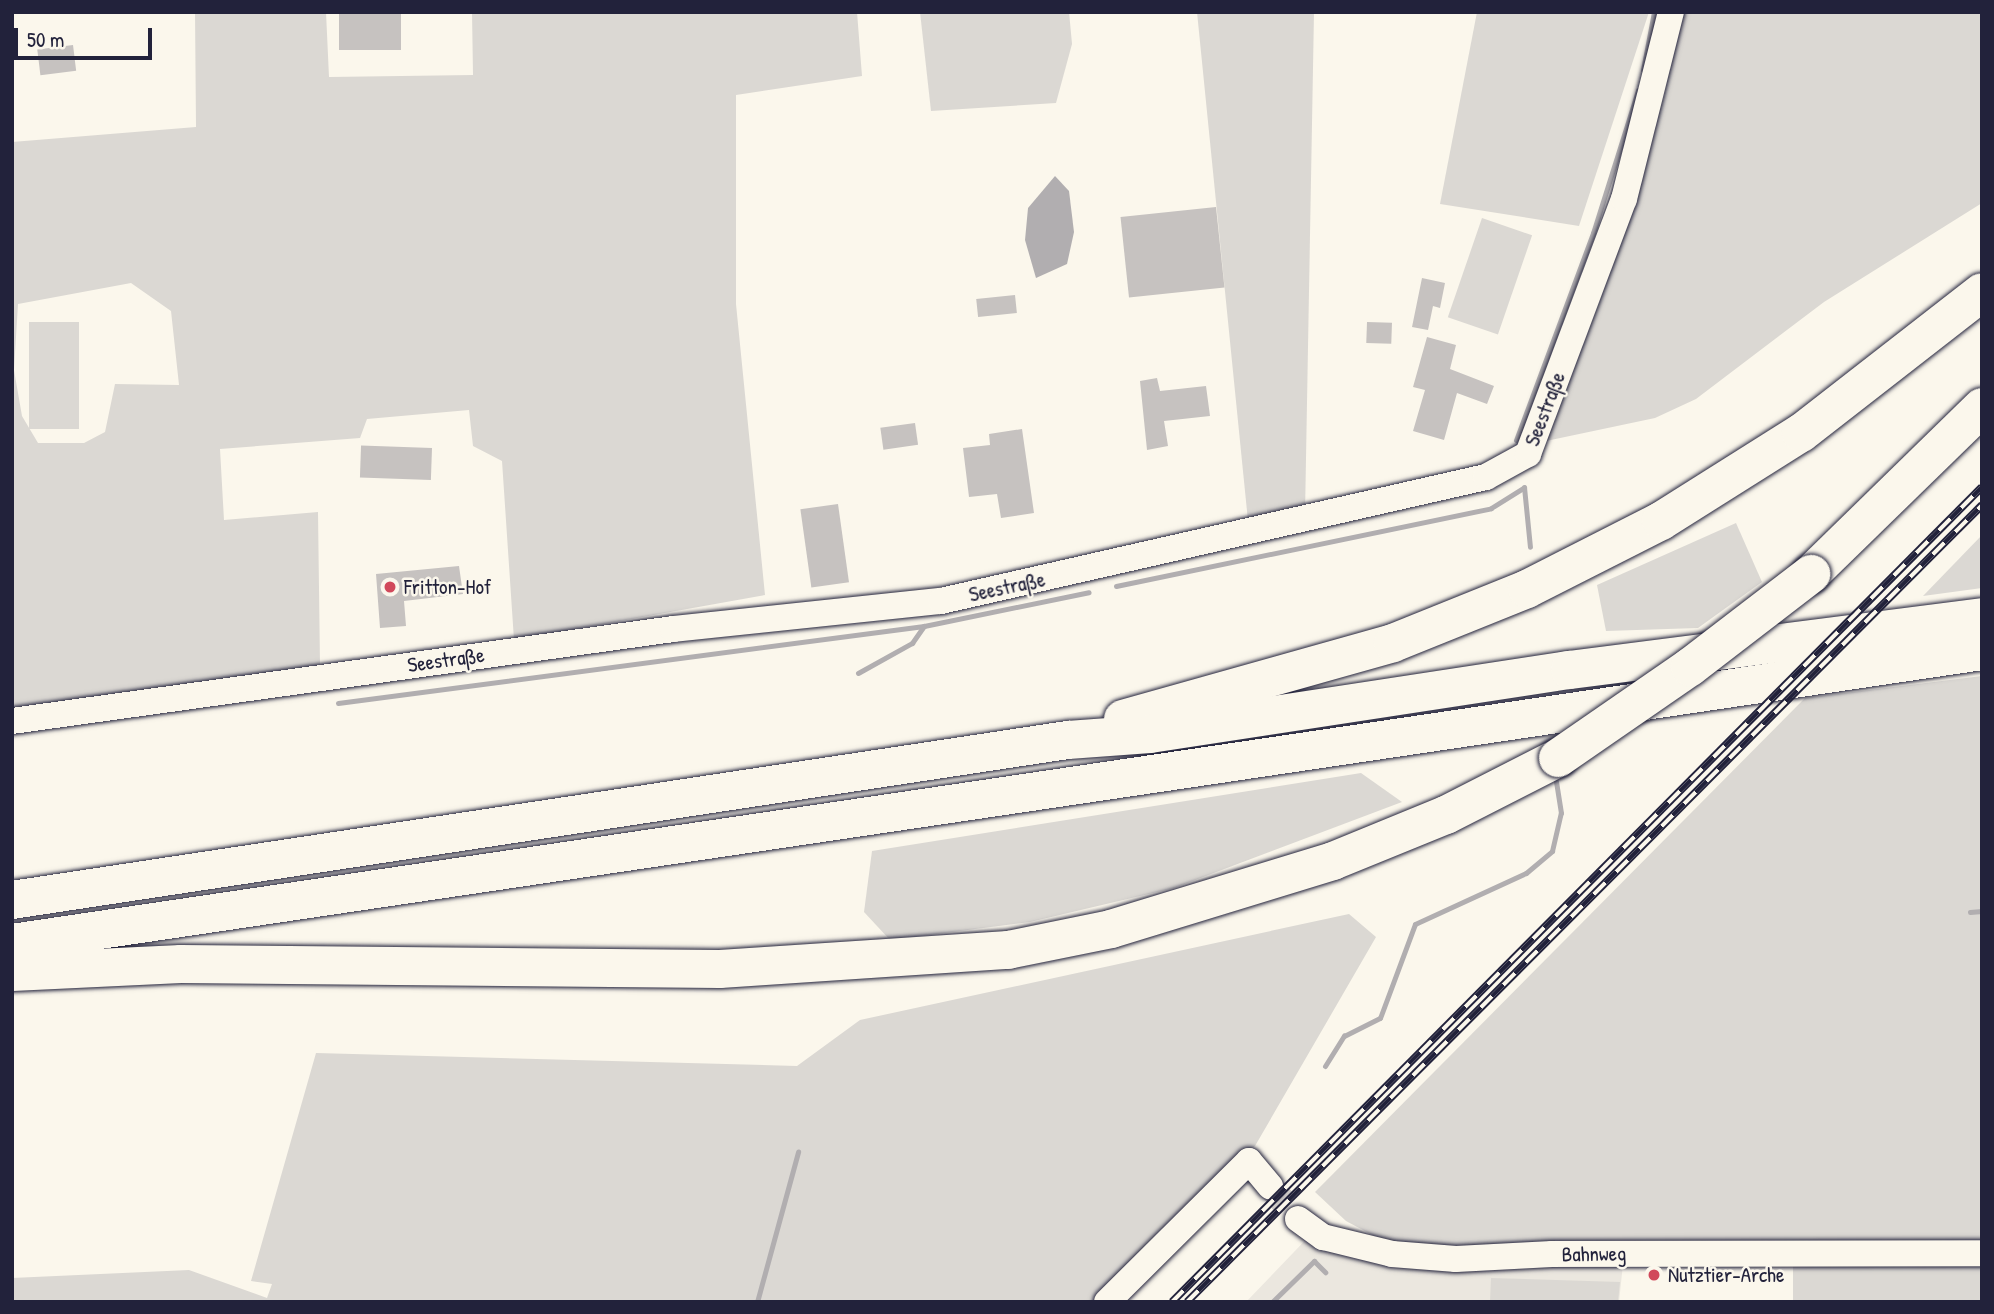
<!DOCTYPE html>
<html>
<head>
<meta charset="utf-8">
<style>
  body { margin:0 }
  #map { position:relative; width:1994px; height:1314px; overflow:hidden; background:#fbf7ec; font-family:"Patrick Hand",sans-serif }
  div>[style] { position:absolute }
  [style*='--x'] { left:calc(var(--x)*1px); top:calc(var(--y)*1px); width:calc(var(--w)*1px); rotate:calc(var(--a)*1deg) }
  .built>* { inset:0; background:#ebe7df }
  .green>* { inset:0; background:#dbd8d3; transform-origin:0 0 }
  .water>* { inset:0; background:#b1aeb0 }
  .stream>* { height:5px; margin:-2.5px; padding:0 2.5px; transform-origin:2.5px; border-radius:2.5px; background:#b1aeb0 }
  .building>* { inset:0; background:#c6c2c0; transform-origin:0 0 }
  .minor-tunnel>* { height:26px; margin-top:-13px; transform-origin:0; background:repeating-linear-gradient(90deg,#d0ccc9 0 26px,transparent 0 39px) }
  .roads { filter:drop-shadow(0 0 2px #22223b) drop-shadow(0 0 2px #22223b) }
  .minor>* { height:26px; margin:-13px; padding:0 13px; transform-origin:13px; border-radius:13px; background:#fbf7ec }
  .highway>* { height:38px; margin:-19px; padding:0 19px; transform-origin:19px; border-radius:19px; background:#fbf7ec }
  .rail>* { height:8px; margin-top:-4px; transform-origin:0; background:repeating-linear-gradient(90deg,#fbf7ec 0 16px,#22223b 0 32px); box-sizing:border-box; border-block:2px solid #22223b }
  .bridges { filter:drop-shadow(0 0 2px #22223b) drop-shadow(0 0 2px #22223b) }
  .highway-bridge>* { height:38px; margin:-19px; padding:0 19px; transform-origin:19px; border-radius:19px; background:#fbf7ec }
  .dots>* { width:19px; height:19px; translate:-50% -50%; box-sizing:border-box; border:4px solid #fbf7ec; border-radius:50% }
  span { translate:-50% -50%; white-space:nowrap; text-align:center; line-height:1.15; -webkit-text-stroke:5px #fbf7ec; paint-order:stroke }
  .street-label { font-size:21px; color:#22223b }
  .poi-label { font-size:21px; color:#22223b }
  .left { translate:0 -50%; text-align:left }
  .frame { position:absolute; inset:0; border:14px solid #22223b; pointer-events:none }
  .scale { position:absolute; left:14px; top:28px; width:138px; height:32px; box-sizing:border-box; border:4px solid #22223b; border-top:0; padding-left:9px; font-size:21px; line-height:24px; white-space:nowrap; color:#22223b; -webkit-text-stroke:5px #fbf7ec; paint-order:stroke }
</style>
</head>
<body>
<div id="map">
  <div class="built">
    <i style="clip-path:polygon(1317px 1228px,1393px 1246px,1623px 1264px,1619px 1302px,1246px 1302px)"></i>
  </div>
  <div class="green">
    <i style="clip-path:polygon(evenodd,195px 12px,326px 12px,329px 77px,473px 75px,472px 12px,857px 12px,862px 76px,736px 95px,736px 304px,765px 595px,514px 640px,502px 461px,473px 446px,469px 410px,367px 419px,360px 438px,220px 449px,224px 520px,318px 512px,320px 665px,12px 711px,12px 142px,196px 127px,195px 12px,131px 283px,171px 311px,179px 385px,115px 384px,105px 432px,84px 443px,38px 443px,22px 416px,14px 370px,18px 304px,131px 283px)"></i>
    <i style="clip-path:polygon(920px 12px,1069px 12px,1072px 44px,1056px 103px,931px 111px)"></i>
    <i style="clip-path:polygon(1197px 12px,1314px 12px,1305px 515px,1248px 521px)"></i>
    <i style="clip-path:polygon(1477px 12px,1649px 12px,1579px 226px,1440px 204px)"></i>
    <i style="clip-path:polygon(1681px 12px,1982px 12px,1982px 203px,1824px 302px,1696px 399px,1655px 418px,1546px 441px,1600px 301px,1664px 97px)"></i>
    <i style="left:1482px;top:218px;width:53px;height:105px;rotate:19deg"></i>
    <i style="left:29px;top:322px;width:50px;height:107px"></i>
    <i style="clip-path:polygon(1736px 523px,1762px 582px,1698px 628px,1606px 631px,1597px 585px)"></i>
    <i style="clip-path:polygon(1982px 535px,1982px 588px,1923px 596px)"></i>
    <i style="clip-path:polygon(1982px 676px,1982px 1245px,1393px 1246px,1346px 1221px,1315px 1192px,1805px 698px)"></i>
    <i style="clip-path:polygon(1361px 773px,1402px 802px,1174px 888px,1030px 922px,890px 940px,864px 912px,872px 851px)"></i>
    <i style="clip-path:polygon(1349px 914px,1376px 937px,1255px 1146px,1095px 1302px,12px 1302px,12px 1278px,189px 1270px,267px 1298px,272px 1284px,251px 1281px,316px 1053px,797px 1066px,860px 1020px)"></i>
    <i style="left:1793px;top:1259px;width:189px;height:46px"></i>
    <i style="clip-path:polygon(1491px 1278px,1620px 1282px,1618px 1302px,1490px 1302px)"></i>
  </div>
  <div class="water">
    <i style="clip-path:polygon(1055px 176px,1069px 191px,1074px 232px,1067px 264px,1036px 278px,1025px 240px,1028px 208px)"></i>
  </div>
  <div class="stream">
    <i style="--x:1643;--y:70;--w:59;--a:-79.3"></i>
    <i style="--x:1516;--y:440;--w:221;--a:-69.6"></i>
    <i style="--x:1593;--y:233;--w:150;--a:-72.5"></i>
    <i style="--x:1116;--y:586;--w:383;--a:-11.7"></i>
    <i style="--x:1491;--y:508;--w:39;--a:-32"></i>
    <i style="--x:1524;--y:487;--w:60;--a:84.3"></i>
    <i style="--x:858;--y:673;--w:62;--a:-29.1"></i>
    <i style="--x:912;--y:643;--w:21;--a:-55"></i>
    <i style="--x:924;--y:626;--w:168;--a:-11.6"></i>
    <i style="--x:338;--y:703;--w:591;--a:-7.49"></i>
    <i style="--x:1970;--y:912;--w:12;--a:-5"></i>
    <i style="--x:1325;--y:1066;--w:36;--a:-58"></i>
    <i style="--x:1344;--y:1036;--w:40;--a:-26.6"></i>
    <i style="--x:1380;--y:1018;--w:100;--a:-69.6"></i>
    <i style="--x:1415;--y:924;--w:122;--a:-24.7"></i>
    <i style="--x:1526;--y:873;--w:34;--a:-40"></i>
    <i style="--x:1552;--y:851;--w:39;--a:-77"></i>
    <i style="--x:1561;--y:813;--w:32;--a:-99"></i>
    <i style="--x:757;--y:1302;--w:156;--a:-74.7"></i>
    <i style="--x:1272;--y:1302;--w:59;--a:-44.3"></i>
    <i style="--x:1314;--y:1261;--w:16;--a:45"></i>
  </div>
  <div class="building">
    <i style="left:339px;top:12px;width:62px;height:38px"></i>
    <i style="left:73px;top:45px;width:26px;height:36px;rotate:83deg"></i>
    <i style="left:1216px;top:207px;width:81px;height:96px;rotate:84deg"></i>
    <i style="clip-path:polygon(1422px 278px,1445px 283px,1440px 308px,1433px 306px,1428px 330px,1412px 327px)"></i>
    <i style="left:1015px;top:295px;width:18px;height:39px;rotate:84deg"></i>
    <i style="left:1367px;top:322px;width:25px;height:21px;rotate:2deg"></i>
    <i style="clip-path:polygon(1427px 337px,1456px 345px,1450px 369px,1494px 386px,1487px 404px,1457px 393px,1444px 440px,1413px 431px,1425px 390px,1413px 387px)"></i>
    <i style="clip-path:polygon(1157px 378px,1160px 391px,1206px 386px,1210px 416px,1164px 421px,1168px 446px,1147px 450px,1140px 381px)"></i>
    <i style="left:915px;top:423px;width:22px;height:35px;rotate:82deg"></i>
    <i style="clip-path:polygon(1022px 429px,1034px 513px,1001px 518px,997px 494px,969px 497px,963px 448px,990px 445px,989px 434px)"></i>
    <i style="left:432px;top:448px;width:32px;height:71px;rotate:92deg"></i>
    <i style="left:838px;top:504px;width:79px;height:38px;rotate:82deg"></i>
    <i style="clip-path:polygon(459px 566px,463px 594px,404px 601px,406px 626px,380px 628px,376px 574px)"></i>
  </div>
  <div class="minor-tunnel">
    <i style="--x:1270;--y:1186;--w:43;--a:49.7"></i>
  </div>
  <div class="roads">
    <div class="minor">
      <i style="--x:12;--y:721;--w:667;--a:-7.92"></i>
      <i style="--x:673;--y:629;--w:269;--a:-6"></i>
      <i style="--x:941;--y:601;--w:559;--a:-12.82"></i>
      <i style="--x:1486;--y:477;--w:48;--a:-28.7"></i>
      <i style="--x:1528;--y:454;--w:272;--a:-69.4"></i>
      <i style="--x:1624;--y:199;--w:193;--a:-75.9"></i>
      <i style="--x:1298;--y:1219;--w:31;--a:36"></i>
      <i style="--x:1323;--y:1237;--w:71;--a:13.8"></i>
      <i style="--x:1392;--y:1254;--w:64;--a:4.5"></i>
      <i style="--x:1456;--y:1259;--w:96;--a:-3"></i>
      <i style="--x:1552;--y:1254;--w:430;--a:-0.1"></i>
      <i style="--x:1107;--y:1302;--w:200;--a:-44.8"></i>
      <i style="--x:1249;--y:1161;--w:33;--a:50"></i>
    </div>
    <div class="highway">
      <i style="--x:1811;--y:574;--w:239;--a:-44.3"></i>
      <i style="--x:1123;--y:719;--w:280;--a:-15.7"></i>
      <i style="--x:1393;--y:643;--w:144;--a:-21.9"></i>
      <i style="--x:1527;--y:589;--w:150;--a:-26.9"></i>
      <i style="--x:1661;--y:521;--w:165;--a:-32.2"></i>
      <i style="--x:1801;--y:433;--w:229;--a:-37.9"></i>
      <i style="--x:12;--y:900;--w:1068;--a:-8.62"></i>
      <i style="--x:1068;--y:740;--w:82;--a:-4.2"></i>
      <i style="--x:1150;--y:734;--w:425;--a:-8.7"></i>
      <i style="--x:1570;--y:670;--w:415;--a:-7.3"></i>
      <i style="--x:12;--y:943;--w:1992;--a:-8.43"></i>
      <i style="--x:12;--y:972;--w:169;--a:-2.7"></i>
      <i style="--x:181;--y:964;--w:539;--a:0.53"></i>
      <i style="--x:720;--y:969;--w:289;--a:-3.8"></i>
      <i style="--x:1008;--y:950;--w:105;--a:-11.5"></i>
      <i style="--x:1111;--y:929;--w:232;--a:-17"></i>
      <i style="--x:1333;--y:861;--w:122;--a:-22.2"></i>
      <i style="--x:1446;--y:815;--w:126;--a:-27"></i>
    </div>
  </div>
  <div class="rail">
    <i style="--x:1172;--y:1302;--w:1149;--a:-45.18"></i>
    <i style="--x:1187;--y:1302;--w:1126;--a:-45.07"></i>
  </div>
  <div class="bridges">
    <div class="highway-bridge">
      <i style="--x:1558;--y:758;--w:160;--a:-34.6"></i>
      <i style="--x:1690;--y:667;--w:153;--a:-37.5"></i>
    </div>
  </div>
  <div class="dots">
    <i style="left:390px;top:587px;background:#d1495b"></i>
    <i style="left:1654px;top:1275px;background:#d1495b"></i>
  </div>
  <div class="street-label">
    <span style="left:1545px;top:409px;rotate:-69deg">Seestraße</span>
    <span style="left:1007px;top:587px;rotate:-12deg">Seestraße</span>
    <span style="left:446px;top:660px;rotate:-8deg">Seestraße</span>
    <span style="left:1594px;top:1254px;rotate:-1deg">Bahnweg</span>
  </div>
  <div class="poi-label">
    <span class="left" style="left:404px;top:587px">Fritton-Hof</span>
    <span class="left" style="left:1668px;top:1275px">Nutztier-Arche</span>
  </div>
  <div class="frame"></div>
  <div class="scale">50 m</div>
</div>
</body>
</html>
